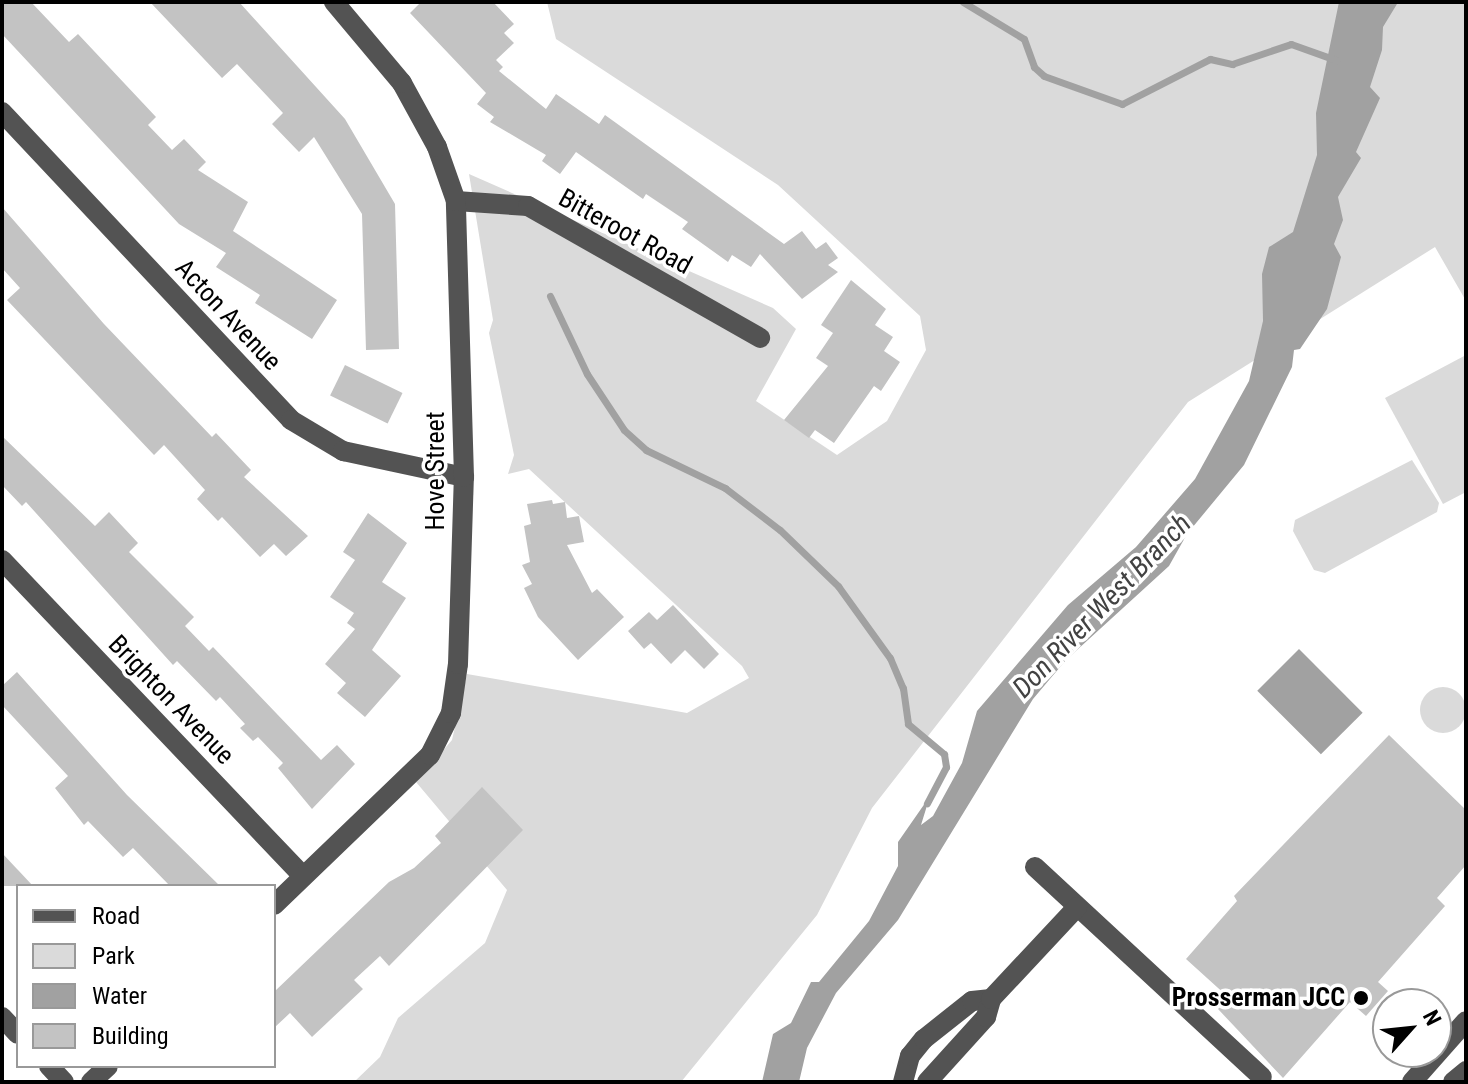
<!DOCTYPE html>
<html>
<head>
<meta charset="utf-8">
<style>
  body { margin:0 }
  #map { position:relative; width:1468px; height:1084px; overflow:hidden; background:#fff; font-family:"Roboto Condensed",sans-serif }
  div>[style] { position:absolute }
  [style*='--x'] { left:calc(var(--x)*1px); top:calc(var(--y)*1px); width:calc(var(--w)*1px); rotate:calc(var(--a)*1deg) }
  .green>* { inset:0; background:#dadada }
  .round { border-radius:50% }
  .water>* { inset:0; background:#a1a1a1; transform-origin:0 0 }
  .stream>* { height:7px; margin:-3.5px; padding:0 3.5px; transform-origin:3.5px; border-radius:3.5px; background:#a1a1a1 }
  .building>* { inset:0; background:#c3c3c3; transform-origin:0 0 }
  .minor>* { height:20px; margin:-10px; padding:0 10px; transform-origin:10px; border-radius:10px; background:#535353 }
  .dots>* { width:22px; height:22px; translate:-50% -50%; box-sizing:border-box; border:4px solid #fff; border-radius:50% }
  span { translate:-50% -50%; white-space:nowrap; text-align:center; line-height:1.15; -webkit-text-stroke:7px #fff; paint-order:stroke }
  .street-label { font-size:26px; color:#000 }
  .poi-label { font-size:26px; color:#000; font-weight:700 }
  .right { translate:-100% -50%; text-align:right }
  .water-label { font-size:28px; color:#424242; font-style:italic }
  .frame { position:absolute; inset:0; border:4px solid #000; pointer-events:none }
  .legend { position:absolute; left:16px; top:884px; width:260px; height:184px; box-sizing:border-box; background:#fff; border:2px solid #999; margin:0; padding:10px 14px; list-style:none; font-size:24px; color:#000 }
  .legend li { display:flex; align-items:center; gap:16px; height:40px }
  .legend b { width:40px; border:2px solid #999 }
  .north { position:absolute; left:1372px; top:988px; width:80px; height:80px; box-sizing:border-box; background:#fff; border:2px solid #999; border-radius:50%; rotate:63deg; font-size:22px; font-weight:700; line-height:32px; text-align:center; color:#000 }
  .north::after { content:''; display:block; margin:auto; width:28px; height:36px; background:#000; clip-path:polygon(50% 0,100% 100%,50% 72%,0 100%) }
</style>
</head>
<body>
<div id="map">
  <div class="green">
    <i style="clip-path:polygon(547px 2px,1466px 2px,1466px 301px,1435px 247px,1188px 402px,872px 808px,817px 915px,681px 1082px,354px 1082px,380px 1057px,398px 1018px,485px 943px,507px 890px,416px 782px,452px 740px,467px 674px,687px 713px,749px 678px,742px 666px,529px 469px,508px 474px,514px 455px,489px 333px,493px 320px,469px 174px,773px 308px,796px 329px,756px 401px,837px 455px,887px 421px,926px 350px,920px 316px,778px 185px,556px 39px)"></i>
    <i style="clip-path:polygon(1466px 355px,1466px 492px,1443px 504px,1385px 398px)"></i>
    <i style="clip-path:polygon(1412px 460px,1439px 503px,1437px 512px,1325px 573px,1314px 570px,1293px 531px,1295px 520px)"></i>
    <i class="round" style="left:1420px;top:687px;width:46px;height:46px"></i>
  </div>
  <div class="water">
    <i style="clip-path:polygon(1339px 2px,1397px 4px,1383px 27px,1382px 50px,1370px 87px,1380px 98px,1356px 152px,1361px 158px,1338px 197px,1343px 220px,1334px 244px,1341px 257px,1327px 309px,1300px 349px,1294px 350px,1292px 367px,1244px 465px,1187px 534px,1169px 566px,1066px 660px,1033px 699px,898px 920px,836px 993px,807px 1048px,799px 1082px,762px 1082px,773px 1034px,791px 1023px,811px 982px,819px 982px,869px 921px,898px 866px,898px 842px,930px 796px,921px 825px,933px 816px,962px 763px,977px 711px,1068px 605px,1136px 547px,1195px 479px,1249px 381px,1263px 321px,1262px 274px,1269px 247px,1293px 232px,1317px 155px,1316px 113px)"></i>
    <i style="left:1299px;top:649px;width:90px;height:59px;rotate:45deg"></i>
  </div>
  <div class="stream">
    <i style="--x:963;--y:2;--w:71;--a:31.2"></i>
    <i style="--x:1024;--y:39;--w:30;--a:70"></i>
    <i style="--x:1034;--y:67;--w:13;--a:42"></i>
    <i style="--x:1044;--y:76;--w:83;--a:19.7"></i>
    <i style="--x:1122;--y:104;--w:99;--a:-27.1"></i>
    <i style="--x:1210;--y:59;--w:23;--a:13"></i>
    <i style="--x:1232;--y:64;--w:62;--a:-18.7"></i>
    <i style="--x:1291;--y:44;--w:48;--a:19.6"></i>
    <i style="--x:550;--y:296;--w:86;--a:64.6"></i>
    <i style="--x:587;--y:374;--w:67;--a:56.5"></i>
    <i style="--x:624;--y:430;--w:30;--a:42"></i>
    <i style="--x:646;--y:450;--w:88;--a:25.7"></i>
    <i style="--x:725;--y:488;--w:69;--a:37.4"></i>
    <i style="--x:780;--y:530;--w:81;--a:44"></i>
    <i style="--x:838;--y:586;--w:89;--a:54.2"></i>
    <i style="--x:890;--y:658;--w:33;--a:67"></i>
    <i style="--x:903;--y:688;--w:36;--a:82"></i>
    <i style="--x:908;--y:724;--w:47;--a:39.8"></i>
    <i style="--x:944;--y:754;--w:13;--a:81"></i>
    <i style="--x:946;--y:767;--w:41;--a:117.8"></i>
  </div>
  <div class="building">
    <i style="clip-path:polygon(2px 2px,31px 2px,69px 42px,78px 34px,156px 117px,148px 125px,172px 150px,184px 139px,206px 162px,198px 170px,248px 202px,233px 231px,337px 300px,312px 339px,255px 303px,260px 295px,216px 267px,226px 253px,179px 224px,2px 34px)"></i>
    <i style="clip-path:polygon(150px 2px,239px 2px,345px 119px,395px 204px,399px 349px,366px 350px,362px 214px,314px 137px,299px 152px,272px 124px,283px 113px,237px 64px,222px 78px)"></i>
    <i style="clip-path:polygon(421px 2px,493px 2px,514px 24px,504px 33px,514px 43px,496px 60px,503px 67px,499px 71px,546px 109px,556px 94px,599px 124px,605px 115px,784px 244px,802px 231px,816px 249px,826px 242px,838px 258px,828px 265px,838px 272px,802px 299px,760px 254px,751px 267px,732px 255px,728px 262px,682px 229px,688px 222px,646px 194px,643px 199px,576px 152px,560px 174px,542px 161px,546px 155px,490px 122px,494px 117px,477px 104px,486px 93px,410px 13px)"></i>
    <i style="clip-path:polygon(2px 207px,104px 324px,212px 437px,216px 433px,251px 470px,244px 477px,308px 536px,286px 556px,274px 544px,260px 557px,222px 517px,218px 521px,197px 499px,205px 490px,164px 445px,154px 455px,7px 300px,20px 288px,2px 268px)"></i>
    <i style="clip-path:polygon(851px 280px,886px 309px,875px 325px,893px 337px,884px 351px,900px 362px,881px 391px,874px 386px,834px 443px,815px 430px,809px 438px,784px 420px,828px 366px,816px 358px,833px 333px,821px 325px)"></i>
    <i style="left:345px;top:365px;width:64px;height:34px;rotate:26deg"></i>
    <i style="clip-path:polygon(2px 436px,95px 526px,109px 512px,138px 543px,129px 552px,194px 617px,185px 626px,209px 651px,213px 647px,321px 760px,337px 745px,355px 764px,312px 809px,278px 768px,283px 763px,258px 737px,253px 741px,240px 728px,245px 724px,220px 697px,216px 701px,177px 661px,173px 665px,26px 502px,22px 506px,2px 485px)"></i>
    <i style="clip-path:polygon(552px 500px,553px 504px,565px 502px,567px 518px,579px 516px,584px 542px,567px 545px,592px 593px,597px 589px,624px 617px,578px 660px,538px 617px,524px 588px,532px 584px,522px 565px,530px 562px,524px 526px,531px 524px,527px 504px)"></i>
    <i style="clip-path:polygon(368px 513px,407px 543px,382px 582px,406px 598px,372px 650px,401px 676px,365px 717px,337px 693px,346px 683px,325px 664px,355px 629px,347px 623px,354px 613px,330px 597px,355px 560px,343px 552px)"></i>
    <i style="clip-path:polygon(673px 605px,719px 654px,704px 669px,685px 650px,671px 664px,651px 643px,644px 649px,628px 631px,649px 612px,657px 620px)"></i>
    <i style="clip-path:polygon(17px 672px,127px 795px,220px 886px,170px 886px,133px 848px,123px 857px,88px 821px,84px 825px,55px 788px,68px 776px,2px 705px,2px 686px)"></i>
    <i style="clip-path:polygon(1389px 735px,1466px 810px,1466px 865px,1437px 898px,1445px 906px,1378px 982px,1388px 991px,1366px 1016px,1350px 1002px,1283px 1078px,1218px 1009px,1228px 997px,1186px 959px,1237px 901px,1234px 896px)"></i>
    <i style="clip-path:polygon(482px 787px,523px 830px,389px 966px,380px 956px,354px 980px,363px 989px,312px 1037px,290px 1013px,274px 1028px,274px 992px,389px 882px,414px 868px,441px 843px,435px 836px)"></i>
    <i style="clip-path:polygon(2px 853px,33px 886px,2px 886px)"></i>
  </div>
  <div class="minor">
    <i style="--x:2;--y:112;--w:422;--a:46.8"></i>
    <i style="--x:291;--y:420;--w:61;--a:30.8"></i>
    <i style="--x:343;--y:451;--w:124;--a:12.1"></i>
    <i style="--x:456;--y:201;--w:72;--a:4"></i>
    <i style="--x:528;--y:206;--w:267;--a:29.6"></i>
    <i style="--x:2;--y:560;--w:436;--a:46.4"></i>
    <i style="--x:1035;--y:867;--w:309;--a:42.8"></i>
    <i style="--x:274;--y:905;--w:216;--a:-43.9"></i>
    <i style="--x:430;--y:755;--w:47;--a:-63.4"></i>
    <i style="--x:451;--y:713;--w:49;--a:-81.9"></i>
    <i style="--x:458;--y:664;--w:187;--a:-88.2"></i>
    <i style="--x:464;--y:477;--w:276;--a:-91.7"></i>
    <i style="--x:456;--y:201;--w:57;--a:-109.4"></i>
    <i style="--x:437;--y:147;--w:73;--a:-118.7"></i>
    <i style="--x:402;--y:83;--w:106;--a:-130"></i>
    <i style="--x:2;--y:1017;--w:23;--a:47"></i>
    <i style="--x:49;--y:1066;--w:22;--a:47"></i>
    <i style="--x:91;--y:1082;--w:23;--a:-43"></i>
    <i style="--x:903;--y:1082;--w:27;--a:-75"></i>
    <i style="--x:910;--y:1056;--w:22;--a:-51"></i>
    <i style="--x:924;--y:1039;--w:61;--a:-38.4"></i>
    <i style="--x:972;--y:1001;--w:19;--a:-6"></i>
    <i style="--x:927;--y:1082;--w:88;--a:-47.8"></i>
    <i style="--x:986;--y:1017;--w:19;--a:-74"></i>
    <i style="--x:991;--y:999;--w:126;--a:-46.9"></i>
    <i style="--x:1412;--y:1082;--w:81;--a:-48.5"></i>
    <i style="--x:1453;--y:1082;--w:17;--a:-40"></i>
  </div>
  <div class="dots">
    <i style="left:1361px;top:998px;background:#000"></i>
  </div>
  <div class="street-label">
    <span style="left:625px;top:232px;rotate:29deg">Bitteroot Road</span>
    <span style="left:228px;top:315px;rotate:47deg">Acton Avenue</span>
    <span style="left:436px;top:471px;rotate:-90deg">Hove Street</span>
    <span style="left:171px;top:700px;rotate:46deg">Brighton Avenue</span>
  </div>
  <div class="poi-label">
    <span class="right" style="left:1345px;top:998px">Prosserman JCC</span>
  </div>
  <div class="water-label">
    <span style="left:1102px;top:606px;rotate:-46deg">Don River West Branch</span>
  </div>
  <div class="frame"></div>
  <ul class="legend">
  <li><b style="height:10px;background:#535353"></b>Road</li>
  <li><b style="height:22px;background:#dadada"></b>Park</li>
  <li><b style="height:22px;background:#a1a1a1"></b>Water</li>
  <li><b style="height:22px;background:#c3c3c3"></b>Building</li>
  </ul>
  <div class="north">N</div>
</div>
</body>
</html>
